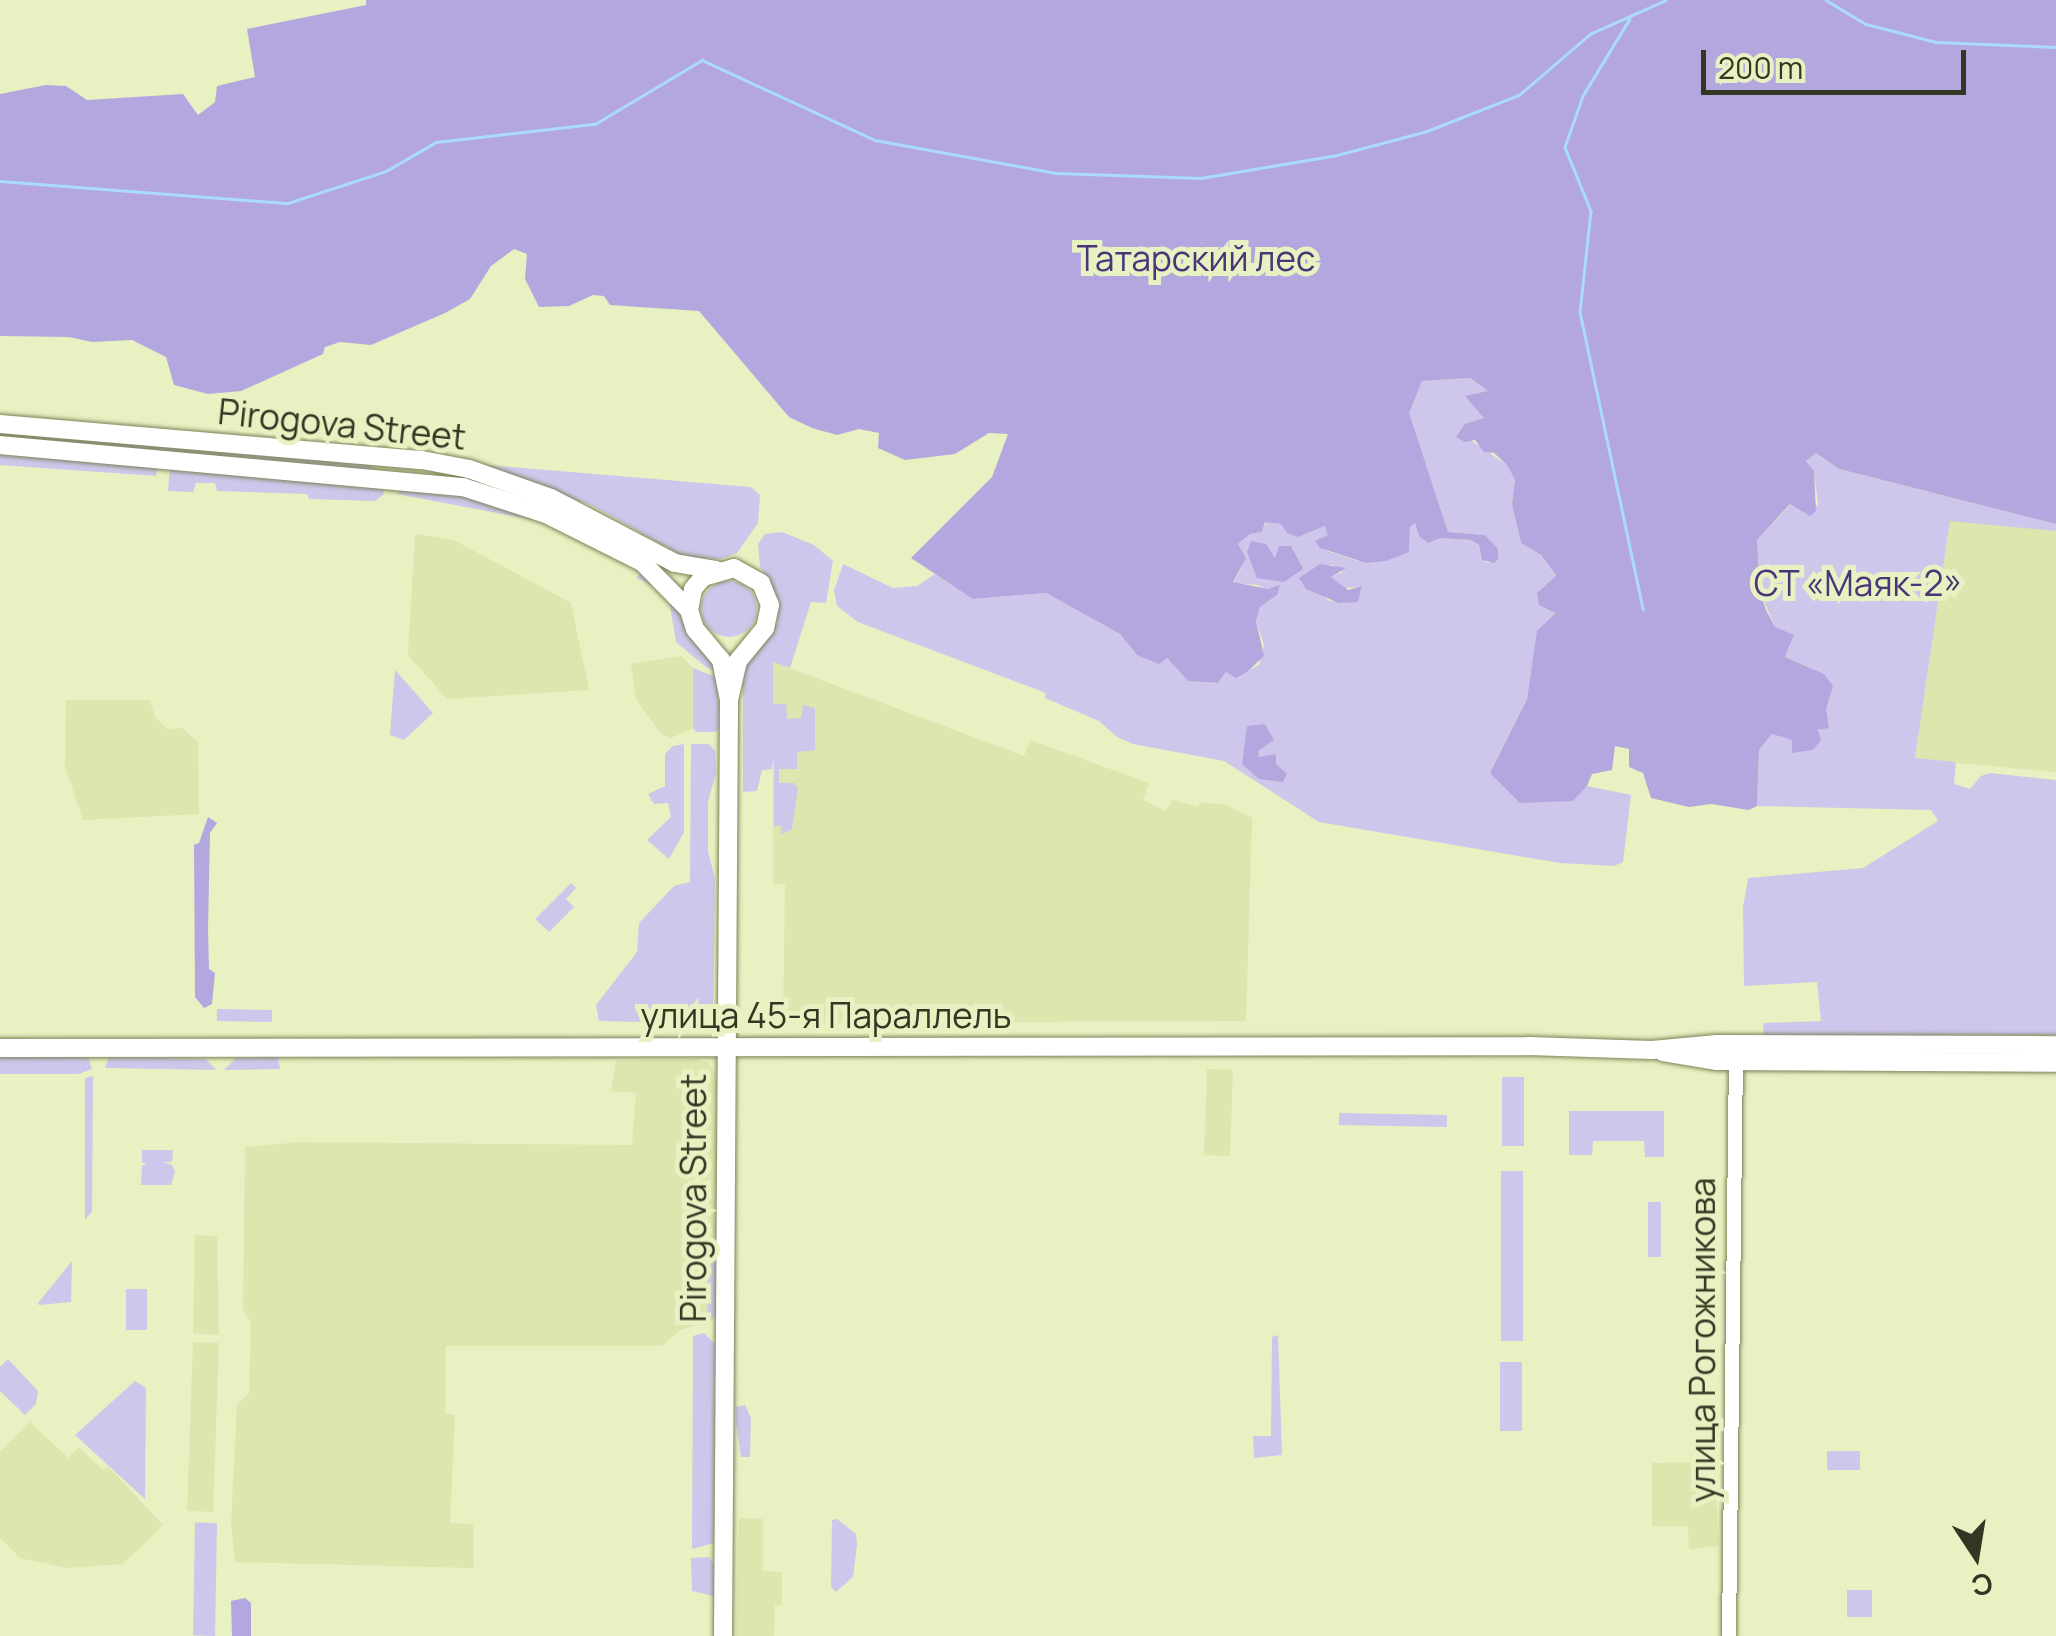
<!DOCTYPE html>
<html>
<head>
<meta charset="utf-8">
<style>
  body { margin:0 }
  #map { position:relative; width:2056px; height:1636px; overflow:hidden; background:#e8f1c1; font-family:Manrope,sans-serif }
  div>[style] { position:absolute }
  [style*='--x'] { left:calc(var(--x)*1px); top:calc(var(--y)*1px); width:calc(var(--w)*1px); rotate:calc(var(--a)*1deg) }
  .built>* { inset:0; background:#dce6af; transform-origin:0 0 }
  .green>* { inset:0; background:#cfc6ec; transform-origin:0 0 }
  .round { border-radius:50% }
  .forest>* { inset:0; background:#b4a6df }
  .stream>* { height:2.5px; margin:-1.25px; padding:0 1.25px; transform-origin:1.25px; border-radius:1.25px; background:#abdbfa }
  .roads { filter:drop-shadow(0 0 2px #7c8358) drop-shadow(0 0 2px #7c8358) }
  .minor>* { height:14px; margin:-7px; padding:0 7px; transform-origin:7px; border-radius:7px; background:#fff }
  .major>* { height:18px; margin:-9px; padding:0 9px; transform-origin:9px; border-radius:9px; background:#fff }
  span { translate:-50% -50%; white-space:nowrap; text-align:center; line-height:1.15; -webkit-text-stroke:10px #e8f1c1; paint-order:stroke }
  .park-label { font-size:35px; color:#4b3579 }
  .street-label { font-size:35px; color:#333623 }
  .north { position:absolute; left:1926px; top:1506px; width:100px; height:100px; -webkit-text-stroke:8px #e8f1c1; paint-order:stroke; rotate:168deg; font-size:28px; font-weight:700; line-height:40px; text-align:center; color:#333623 }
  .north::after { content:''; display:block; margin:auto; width:35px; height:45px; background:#333623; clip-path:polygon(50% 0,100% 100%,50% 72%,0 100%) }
  .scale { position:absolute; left:1701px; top:50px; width:265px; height:45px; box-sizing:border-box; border:5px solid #333623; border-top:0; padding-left:12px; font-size:30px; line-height:35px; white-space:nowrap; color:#333623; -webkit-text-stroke:8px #e8f1c1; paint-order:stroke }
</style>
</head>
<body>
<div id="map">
  <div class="built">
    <i style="clip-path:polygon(1950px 520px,2056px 531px,2056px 772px,1915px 759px)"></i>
    <i style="clip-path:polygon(415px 534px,454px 540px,571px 603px,589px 690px,447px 699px,408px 655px)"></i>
    <i style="clip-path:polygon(681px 656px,693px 668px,693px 728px,671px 738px,661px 734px,636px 699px,631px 664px)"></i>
    <i style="clip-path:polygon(773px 662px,1024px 756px,1030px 740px,1149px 783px,1143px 800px,1166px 811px,1172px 800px,1198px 807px,1200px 802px,1227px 805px,1252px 818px,1246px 1021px,783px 1023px,785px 884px,773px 884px)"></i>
    <i style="clip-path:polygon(66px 700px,150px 700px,155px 717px,167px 729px,182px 728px,198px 742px,199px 814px,83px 820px,65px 767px)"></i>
    <i style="clip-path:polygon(693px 1059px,709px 1063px,717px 1078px,716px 1315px,712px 1321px,680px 1330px,662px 1346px,446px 1346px,445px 1413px,455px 1415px,450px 1523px,473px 1524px,474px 1568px,235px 1562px,231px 1524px,237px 1404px,249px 1394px,251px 1322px,243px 1310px,245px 1147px,301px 1142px,632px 1145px,636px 1093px,611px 1091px,616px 1061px)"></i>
    <i style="left:1207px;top:1069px;width:26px;height:86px;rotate:2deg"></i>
    <i style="clip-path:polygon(195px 1235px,217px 1236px,219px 1335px,193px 1333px)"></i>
    <i style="left:193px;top:1342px;width:26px;height:169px;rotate:2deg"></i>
    <i style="clip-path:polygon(30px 1422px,68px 1458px,79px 1447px,103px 1470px,108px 1466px,163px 1525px,123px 1564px,67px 1568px,20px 1558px,0 1538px,0 1451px)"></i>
    <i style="clip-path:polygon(1714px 1462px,1719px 1546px,1689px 1549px,1688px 1526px,1652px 1526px,1652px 1463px)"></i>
    <i style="clip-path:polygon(739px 1518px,763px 1519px,763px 1571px,782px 1572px,782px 1605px,775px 1605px,774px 1636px,736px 1636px)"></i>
  </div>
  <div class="green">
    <i style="clip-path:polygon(evenodd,1470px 378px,1488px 391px,1481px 395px,1476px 393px,1484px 418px,1465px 425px,1469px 439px,1507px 465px,1515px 480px,1512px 504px,1521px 543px,1541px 555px,1556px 577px,1548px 607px,1555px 612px,1538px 631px,1527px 699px,1490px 773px,1572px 801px,1587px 786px,1631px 795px,1623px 862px,1614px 866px,1560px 863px,1319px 822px,1224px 761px,1133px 744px,1117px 737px,1099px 721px,1045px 698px,1046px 693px,858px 622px,837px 606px,834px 591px,843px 564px,893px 588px,917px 586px,935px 574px,974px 599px,1046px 593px,1120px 634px,1137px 655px,1167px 658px,1188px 681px,1218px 683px,1226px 672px,1236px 677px,1259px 665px,1264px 645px,1256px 621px,1260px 607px,1277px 595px,1258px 585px,1233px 583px,1242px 567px,1238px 544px,1250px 534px,1262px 532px,1266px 522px,1281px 524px,1298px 537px,1325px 526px,1329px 531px,1327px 551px,1358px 561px,1409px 552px,1410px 526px,1416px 523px,1440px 538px,1471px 540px,1479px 545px,1482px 560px,1488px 563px,1498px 559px,1485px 535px,1448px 532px,1408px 413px,1422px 381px,1470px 378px,1320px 565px,1333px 565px,1343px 572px,1330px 577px,1344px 588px,1362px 587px,1358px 601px,1329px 601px,1322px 594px,1320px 565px)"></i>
    <i style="left:0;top:427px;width:374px;height:12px;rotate:5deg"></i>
    <i style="clip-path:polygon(0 447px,158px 464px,156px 476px,0 465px)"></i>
    <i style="clip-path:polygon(1816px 453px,1839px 469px,2056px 524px,2056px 531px,1950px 521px,1915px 758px,1956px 762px,1954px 784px,1970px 789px,1981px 776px,1990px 773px,2056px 780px,2056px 1035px,1764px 1036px,1763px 1023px,1821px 1021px,1817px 982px,1744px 986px,1743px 907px,1748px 878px,1863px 868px,1938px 821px,1931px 810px,1757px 806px,1759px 750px,1772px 734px,1793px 740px,1829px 727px,1813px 669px,1785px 657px,1790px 646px,1775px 627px,1760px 592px,1757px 540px,1791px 504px,1810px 515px,1818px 504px,1814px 472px,1806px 460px)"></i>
    <i style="clip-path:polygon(487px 465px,751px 487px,760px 495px,758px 523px,737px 553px,721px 559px,684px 557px,595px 507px)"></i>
    <i style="clip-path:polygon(170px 466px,383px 487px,384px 494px,375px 501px,309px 499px,307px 494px,217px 491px,215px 483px,196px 483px,193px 492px,168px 491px)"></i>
    <i style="clip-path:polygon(400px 488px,470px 494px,534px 520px,397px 494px)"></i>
    <i style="clip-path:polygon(782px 532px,814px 545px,833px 561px,826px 603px,811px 602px,790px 668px,773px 662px,773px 704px,786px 704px,787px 719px,801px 718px,803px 705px,815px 708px,815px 750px,797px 752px,797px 769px,779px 769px,779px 783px,794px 783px,798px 788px,792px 829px,781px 835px,781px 826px,774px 826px,774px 756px,772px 769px,762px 770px,757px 791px,743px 792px,743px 672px,748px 656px,767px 641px,777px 623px,778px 599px,760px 566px,758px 544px,765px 534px)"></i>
    <i style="clip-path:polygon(643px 569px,678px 603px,686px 633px,719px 671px,707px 668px,676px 642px,668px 594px,637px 578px)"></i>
    <i class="round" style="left:701px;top:581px;width:56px;height:56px"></i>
    <i style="clip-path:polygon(693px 668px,718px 678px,719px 729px,715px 732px,696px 732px,693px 728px)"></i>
    <i style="clip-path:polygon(395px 670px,433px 713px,404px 740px,390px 735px)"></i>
    <i style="clip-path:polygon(684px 744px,684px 832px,669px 859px,647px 840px,671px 817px,668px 803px,654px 804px,648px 794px,665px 786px,665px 754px,673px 746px)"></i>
    <i style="clip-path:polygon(691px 744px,709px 744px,715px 751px,716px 773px,708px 802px,708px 851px,715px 879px,713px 1015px,684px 1015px,684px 1023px,599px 1021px,596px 1005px,637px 952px,639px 923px,674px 886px,690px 882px)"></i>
    <i style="clip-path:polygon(571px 883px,576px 888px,566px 899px,574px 907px,549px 932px,535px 919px)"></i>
    <i style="left:217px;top:1009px;width:55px;height:12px;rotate:1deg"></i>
    <i style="clip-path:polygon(0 1057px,88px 1057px,92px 1069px,79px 1074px,0 1074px)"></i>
    <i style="clip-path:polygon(109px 1057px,206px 1059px,216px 1070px,105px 1068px)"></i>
    <i style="clip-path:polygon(278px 1057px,280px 1069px,224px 1070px,236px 1058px)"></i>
    <i style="clip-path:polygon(93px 1076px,92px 1211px,85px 1220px,85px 1078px)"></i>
    <i style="left:1502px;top:1077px;width:22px;height:69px"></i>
    <i style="clip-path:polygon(1569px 1111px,1664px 1111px,1664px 1157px,1645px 1157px,1644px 1141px,1593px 1141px,1592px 1155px,1569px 1155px)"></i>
    <i style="left:1339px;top:1113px;width:108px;height:12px;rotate:1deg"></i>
    <i style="clip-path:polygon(142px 1150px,173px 1150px,172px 1162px,163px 1162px,172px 1165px,175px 1172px,171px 1185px,141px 1185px,142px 1165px,147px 1165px,142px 1162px)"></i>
    <i style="left:1501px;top:1171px;width:22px;height:170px"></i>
    <i style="left:1648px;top:1202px;width:13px;height:55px"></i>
    <i style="clip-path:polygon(709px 1238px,717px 1241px,716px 1315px,707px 1325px)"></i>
    <i style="clip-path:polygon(72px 1261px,71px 1302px,39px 1305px,38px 1303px)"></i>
    <i style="left:126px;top:1289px;width:21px;height:41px"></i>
    <i style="clip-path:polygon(704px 1333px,715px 1344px,714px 1543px,692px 1549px,693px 1336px)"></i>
    <i style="clip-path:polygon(1278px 1335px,1282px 1455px,1254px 1458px,1253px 1436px,1271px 1436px,1272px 1337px)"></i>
    <i style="clip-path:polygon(8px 1359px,38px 1391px,36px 1404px,25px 1415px,0 1391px,0 1367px)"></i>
    <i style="left:1500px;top:1362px;width:22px;height:69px"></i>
    <i style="clip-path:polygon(135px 1381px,146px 1388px,145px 1499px,75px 1435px)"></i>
    <i style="clip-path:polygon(745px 1405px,751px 1418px,750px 1457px,741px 1457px,736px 1423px,736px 1407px)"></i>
    <i style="left:1827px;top:1451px;width:33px;height:19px"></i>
    <i style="clip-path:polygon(837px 1519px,856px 1534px,857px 1544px,853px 1577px,836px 1592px,831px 1587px,832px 1520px)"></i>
    <i style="left:217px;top:1523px;width:113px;height:22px;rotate:91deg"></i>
    <i style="clip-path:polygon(709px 1557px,715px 1565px,714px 1596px,692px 1591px,691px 1558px)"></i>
    <i style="left:1847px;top:1590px;width:25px;height:27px"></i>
  </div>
  <div class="forest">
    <i style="clip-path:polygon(366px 0,2056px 0,2056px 524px,1839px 469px,1816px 453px,1806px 461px,1814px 471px,1816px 511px,1810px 516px,1790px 504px,1757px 540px,1760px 592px,1766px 610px,1775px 627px,1794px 635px,1785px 657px,1824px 674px,1833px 686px,1826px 709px,1829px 728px,1818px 730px,1821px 740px,1813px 750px,1792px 753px,1792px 740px,1772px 734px,1759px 750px,1757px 806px,1749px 810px,1711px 804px,1689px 807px,1651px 798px,1643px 773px,1629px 767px,1629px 749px,1615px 746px,1612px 770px,1592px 774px,1587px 786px,1573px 801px,1520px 803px,1490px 773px,1527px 699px,1537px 631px,1555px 613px,1539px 605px,1537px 593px,1556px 576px,1541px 555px,1521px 543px,1512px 504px,1515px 480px,1507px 465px,1494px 453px,1484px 452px,1475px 440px,1465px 442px,1456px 437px,1465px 424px,1484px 418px,1465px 396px,1488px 391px,1470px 378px,1422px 381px,1409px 413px,1448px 532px,1485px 535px,1498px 549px,1498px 559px,1494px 563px,1482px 560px,1479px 545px,1471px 540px,1440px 538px,1428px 543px,1419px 536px,1415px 523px,1410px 527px,1409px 552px,1386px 561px,1366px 563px,1320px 548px,1315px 541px,1328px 535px,1325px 526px,1298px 537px,1287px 533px,1281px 524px,1265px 522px,1262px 532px,1250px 534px,1238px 544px,1246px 558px,1233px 582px,1268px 589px,1280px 585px,1277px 595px,1260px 607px,1256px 621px,1264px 656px,1247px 672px,1236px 678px,1226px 672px,1218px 683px,1188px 681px,1167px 658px,1159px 664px,1137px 655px,1120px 634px,1046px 593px,973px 599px,911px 558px,992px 477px,1008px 434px,989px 433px,955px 454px,905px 460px,878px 448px,879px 433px,859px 429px,837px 435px,812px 428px,789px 417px,699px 311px,610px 305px,604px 296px,593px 295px,569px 306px,539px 307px,525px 279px,527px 254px,514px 249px,491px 266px,470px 299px,445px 313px,371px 345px,340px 342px,325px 347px,323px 354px,241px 391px,208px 394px,174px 385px,166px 357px,132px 340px,92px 342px,69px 337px,0 336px,0 94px,46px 85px,66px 86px,87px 100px,183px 94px,198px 115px,215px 102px,217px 86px,255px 77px,247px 29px,366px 5px)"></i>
    <i style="clip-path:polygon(1251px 541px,1266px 544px,1275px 558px,1279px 546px,1291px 546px,1303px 569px,1284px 582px,1257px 578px,1247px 552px)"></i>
    <i style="clip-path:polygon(1320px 564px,1346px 568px,1331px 577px,1348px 590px,1362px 586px,1358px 602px,1339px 603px,1306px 589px,1299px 578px)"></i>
    <i style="clip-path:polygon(1265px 724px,1274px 740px,1258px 751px,1259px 757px,1276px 754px,1276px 764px,1287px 774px,1283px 782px,1259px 779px,1242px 764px,1247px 726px)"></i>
    <i style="clip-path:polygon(208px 817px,217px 823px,210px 833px,208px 929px,209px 969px,215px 973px,212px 1004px,204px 1008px,195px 997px,194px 845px,199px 843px)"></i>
    <i style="clip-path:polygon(245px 1598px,251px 1603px,251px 1636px,232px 1636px,231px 1601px)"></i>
  </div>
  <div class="stream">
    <i style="--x:1826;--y:0;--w:47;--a:31"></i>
    <i style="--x:1866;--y:24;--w:72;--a:14.4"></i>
    <i style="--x:1936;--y:42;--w:120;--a:2.4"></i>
    <i style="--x:1630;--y:19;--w:90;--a:121.4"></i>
    <i style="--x:1583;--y:96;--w:54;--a:109.4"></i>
    <i style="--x:1565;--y:147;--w:69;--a:67.9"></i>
    <i style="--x:1591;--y:211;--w:102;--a:96.2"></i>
    <i style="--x:1580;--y:312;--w:304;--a:78"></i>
    <i style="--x:0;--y:181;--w:289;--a:4.4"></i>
    <i style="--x:288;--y:203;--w:103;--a:-18.1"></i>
    <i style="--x:386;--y:171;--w:58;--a:-30.1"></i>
    <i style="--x:436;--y:142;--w:160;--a:-6.5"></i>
    <i style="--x:595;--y:124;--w:125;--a:-30.9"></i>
    <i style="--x:702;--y:60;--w:191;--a:24.8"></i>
    <i style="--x:875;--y:140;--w:185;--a:10.3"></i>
    <i style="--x:1057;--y:173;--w:144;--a:2"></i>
    <i style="--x:1201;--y:178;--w:138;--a:-9.6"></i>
    <i style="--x:1337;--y:155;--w:93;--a:-14.9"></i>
    <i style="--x:1427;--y:131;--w:99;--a:-21.4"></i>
    <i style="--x:1519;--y:95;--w:94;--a:-40.7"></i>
    <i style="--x:1590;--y:34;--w:83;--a:-24.1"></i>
  </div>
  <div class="roads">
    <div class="minor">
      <i style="--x:1729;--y:1636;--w:584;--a:-89.31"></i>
    </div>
    <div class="major">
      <i style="--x:0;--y:424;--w:424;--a:4.9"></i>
      <i style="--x:422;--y:460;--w:48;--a:10.8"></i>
      <i style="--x:469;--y:469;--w:87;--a:19.5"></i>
      <i style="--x:551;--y:498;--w:140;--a:27.7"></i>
      <i style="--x:675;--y:563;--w:42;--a:9.7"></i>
      <i style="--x:0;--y:445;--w:465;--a:5.2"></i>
      <i style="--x:463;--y:487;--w:87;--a:18"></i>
      <i style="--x:546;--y:514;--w:107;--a:26.6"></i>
      <i style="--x:642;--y:562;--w:67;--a:45.6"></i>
      <i style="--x:0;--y:1048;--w:1529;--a:-0.07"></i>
      <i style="--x:1529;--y:1046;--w:123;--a:1.9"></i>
      <i style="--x:1652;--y:1050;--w:65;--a:-5.3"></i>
      <i style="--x:1717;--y:1044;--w:339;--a:0.2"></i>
      <i style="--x:1663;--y:1052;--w:55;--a:9.5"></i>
      <i style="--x:1717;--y:1061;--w:339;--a:0.3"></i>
      <i style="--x:723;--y:1636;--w:936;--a:-89.63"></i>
      <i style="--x:729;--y:700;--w:41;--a:-101.3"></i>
      <i style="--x:721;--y:660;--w:40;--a:-130"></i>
      <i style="--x:695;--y:629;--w:20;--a:-108"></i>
      <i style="--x:689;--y:610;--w:21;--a:-79"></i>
      <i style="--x:693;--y:589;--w:16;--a:-50"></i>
      <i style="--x:703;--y:577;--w:32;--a:-16"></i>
      <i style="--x:734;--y:568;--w:31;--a:29"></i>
      <i style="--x:761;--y:583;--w:24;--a:68"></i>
      <i style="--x:770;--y:605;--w:24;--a:102"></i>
      <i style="--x:765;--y:628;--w:43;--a:129.3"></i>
      <i style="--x:738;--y:661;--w:40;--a:103"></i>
    </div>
  </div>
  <div class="park-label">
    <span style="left:1196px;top:258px">Татарский лес</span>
    <span style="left:1858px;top:583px">СТ «Маяк-2»</span>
  </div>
  <div class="street-label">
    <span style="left:342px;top:424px;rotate:6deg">Pirogova Street</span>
    <span style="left:826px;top:1015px">улица 45-я Параллель</span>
    <span style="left:693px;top:1198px;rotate:-90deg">Pirogova Street</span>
    <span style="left:1702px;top:1340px;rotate:-90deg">улица Рогожникова</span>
  </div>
  <div class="north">С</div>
  <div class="scale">200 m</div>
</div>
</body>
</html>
